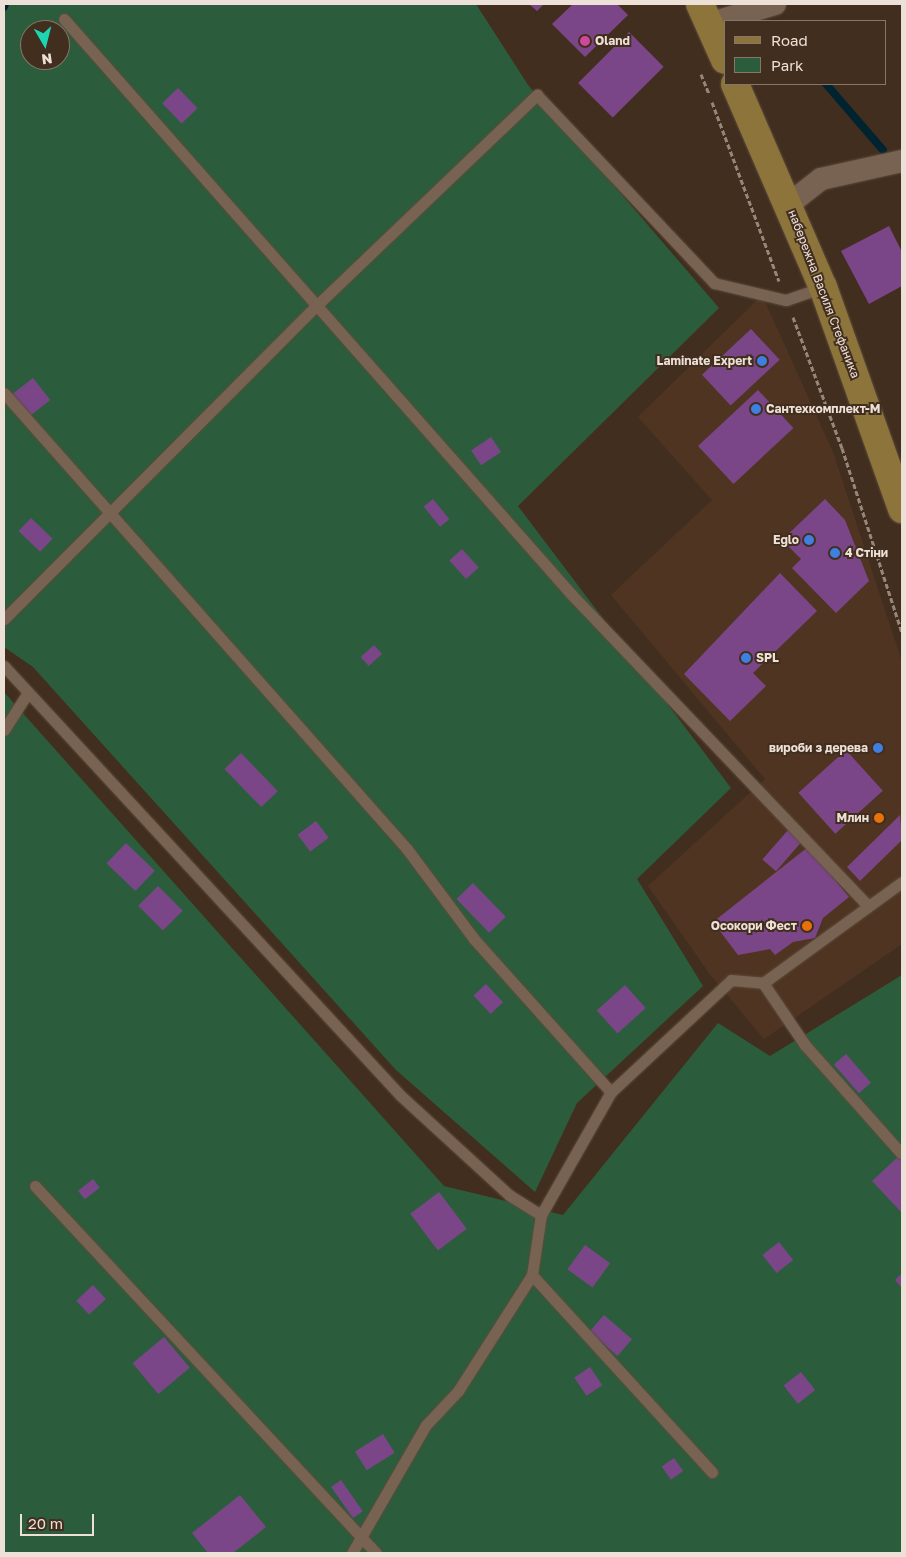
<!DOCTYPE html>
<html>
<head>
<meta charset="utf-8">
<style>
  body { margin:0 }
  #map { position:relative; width:906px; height:1557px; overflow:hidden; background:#422e1f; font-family:"Golos Text",sans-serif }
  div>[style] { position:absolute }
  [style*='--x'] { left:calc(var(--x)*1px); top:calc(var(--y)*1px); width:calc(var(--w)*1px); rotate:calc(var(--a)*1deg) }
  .built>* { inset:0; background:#4f3521 }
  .green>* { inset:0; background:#2b5d3c }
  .stream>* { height:8px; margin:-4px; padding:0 4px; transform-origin:4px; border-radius:4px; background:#00242f }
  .building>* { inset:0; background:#7b4688; transform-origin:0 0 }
  .path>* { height:3px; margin-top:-1.5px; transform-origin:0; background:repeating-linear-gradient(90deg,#97867a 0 5px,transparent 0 7.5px) }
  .roads { filter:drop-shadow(0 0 1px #5b4b3d) drop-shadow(0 0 1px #5b4b3d) }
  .service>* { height:11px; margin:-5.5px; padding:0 5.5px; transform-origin:5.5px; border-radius:5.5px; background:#786251 }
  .minor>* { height:22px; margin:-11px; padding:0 11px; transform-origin:11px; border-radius:11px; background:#786251 }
  .primary>* { height:28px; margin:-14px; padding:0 14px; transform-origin:14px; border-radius:14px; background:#8c743a }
  .dots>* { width:14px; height:14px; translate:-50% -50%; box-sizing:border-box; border:2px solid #422e1f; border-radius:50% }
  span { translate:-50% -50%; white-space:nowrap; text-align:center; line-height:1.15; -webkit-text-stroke:4px #422e1f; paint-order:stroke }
  .poi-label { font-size:12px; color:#ede0d7; font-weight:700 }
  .left { translate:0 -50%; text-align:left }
  .right { translate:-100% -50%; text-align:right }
  .street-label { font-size:12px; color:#ede0d7 }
  .frame { position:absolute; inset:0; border:5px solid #ede0d7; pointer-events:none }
  .legend { position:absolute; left:724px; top:20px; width:162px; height:65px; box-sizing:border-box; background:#422e1f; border:1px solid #867569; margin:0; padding:6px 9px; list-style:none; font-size:15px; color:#ede0d7 }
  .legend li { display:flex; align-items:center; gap:10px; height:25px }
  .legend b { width:25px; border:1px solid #867569 }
  .north { position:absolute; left:20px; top:20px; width:50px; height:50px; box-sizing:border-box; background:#422e1f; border:1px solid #867569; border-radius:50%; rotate:172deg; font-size:14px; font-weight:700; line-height:20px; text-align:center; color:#ede0d7 }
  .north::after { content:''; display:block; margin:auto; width:18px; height:22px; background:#1cd5b1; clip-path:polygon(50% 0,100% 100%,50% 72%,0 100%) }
  .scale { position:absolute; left:20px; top:1514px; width:74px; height:22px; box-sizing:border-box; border:2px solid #ede0d7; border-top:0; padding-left:6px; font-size:15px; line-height:18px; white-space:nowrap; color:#ede0d7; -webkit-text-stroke:4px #422e1f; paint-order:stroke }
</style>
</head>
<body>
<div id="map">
  <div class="built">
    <i style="clip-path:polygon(762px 295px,833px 452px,902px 662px,902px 944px,764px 1039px,709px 973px,648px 886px,765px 779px,611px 595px,712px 500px,638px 417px)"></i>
  </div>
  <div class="green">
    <i style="clip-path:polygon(evenodd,4px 4px,476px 4px,528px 85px,719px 308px,518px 506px,731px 788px,637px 879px,703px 986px,577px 1103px,535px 1192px,396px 1070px,33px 667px,4px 647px,4px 4px,30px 30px,60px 30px,60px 60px,30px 60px,30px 30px)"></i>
    <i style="clip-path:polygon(4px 692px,444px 1186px,563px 1215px,718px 1023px,770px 1056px,902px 975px,902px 1553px,4px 1553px)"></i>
  </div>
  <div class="stream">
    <i style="--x:4;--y:7;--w:3;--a:-72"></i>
    <i style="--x:826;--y:84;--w:87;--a:49.2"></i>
  </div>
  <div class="building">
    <i style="clip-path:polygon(529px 4px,544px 4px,537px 11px)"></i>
    <i style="clip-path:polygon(573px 4px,617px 4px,628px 15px,585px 57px,552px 24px)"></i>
    <i style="left:629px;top:32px;width:49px;height:72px;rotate:45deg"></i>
    <i style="left:178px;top:88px;width:28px;height:22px;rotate:46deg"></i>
    <i style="clip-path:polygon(889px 226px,902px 252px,902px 286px,869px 304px,841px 251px)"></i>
    <i style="left:751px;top:329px;width:42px;height:67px;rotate:47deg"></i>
    <i style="left:33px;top:378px;width:28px;height:28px;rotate:52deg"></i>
    <i style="left:758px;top:390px;width:52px;height:82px;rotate:47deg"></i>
    <i style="left:491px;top:437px;width:18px;height:24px;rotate:56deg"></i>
    <i style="left:433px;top:499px;width:26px;height:12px;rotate:51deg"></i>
    <i style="clip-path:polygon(825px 499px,845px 520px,869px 581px,836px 613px,792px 568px,801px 559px,782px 540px)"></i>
    <i style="left:31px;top:518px;width:30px;height:18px;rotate:44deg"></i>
    <i style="left:462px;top:549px;width:25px;height:17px;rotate:48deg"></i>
    <i style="clip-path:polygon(780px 573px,817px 611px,753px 673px,766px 686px,730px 721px,684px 674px)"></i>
    <i style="left:374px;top:645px;width:12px;height:18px;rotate:48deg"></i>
    <i style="left:846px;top:750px;width:55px;height:64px;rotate:48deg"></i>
    <i style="left:241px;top:753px;width:53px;height:23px;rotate:46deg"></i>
    <i style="clip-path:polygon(900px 815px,902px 840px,860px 881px,847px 867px)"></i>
    <i style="left:316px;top:821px;width:21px;height:23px;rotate:53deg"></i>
    <i style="left:788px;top:830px;width:18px;height:39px;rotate:41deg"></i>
    <i style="left:126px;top:843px;width:40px;height:28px;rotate:44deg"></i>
    <i style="clip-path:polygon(808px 847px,849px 897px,823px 918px,815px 938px,793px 942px,775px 955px,770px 949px,738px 955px,713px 922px)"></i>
    <i style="left:473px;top:883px;width:47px;height:23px;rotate:46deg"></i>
    <i style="left:158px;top:886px;width:35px;height:28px;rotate:45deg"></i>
    <i style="left:486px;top:984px;width:25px;height:17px;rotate:47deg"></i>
    <i style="left:625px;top:985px;width:31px;height:38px;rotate:48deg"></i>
    <i style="left:846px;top:1054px;width:38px;height:16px;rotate:49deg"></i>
    <i style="clip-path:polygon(901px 1154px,902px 1156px,902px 1213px,872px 1181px)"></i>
    <i style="left:93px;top:1179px;width:11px;height:19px;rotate:52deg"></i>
    <i style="left:439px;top:1192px;width:46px;height:36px;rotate:53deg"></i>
    <i style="left:779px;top:1242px;width:23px;height:21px;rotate:52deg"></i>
    <i style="left:585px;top:1245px;width:31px;height:30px;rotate:36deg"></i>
    <i style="clip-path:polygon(902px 1273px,902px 1288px,895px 1280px)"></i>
    <i style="left:93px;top:1285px;width:19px;height:23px;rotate:47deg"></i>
    <i style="left:604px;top:1315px;width:37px;height:22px;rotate:41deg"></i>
    <i style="left:164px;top:1337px;width:40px;height:41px;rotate:50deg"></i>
    <i style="left:590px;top:1367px;width:22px;height:19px;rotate:56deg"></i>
    <i style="left:801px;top:1372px;width:23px;height:22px;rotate:52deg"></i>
    <i style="left:383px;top:1434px;width:22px;height:33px;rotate:58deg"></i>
    <i style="left:674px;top:1458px;width:16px;height:15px;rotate:55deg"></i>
    <i style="left:341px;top:1480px;width:38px;height:12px;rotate:55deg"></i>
    <i style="clip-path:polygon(240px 1495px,266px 1527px,233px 1553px,208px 1553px,192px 1533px)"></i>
  </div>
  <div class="path">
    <i style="--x:701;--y:74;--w:22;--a:68"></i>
    <i style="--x:712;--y:102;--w:191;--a:69.5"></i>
    <i style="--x:793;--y:317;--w:140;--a:69.5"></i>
    <i style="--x:842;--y:448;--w:194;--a:72"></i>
  </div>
  <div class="roads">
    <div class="service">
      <i style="--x:64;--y:19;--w:768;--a:48.59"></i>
      <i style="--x:572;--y:595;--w:429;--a:46.4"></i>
      <i style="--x:4;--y:393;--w:609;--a:48.53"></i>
      <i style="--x:407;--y:849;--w:112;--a:53.3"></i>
      <i style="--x:474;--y:939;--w:205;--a:48.2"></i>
      <i style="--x:4;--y:619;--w:442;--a:-45.1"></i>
      <i style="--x:316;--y:306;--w:306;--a:-43.7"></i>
      <i style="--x:537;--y:95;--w:258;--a:46.7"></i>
      <i style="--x:714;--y:283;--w:74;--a:13.3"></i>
      <i style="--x:786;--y:300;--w:39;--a:-19"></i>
      <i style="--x:4;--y:666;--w:585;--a:47.29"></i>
      <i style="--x:401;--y:1096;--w:147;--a:42.5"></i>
      <i style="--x:509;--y:1195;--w:38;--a:32"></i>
      <i style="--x:4;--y:730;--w:43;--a:-57.4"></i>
      <i style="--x:763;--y:983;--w:75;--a:55.9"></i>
      <i style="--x:805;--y:1045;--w:144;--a:48.4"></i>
      <i style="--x:35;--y:1186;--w:501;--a:47.1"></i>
      <i style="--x:532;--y:1275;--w:267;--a:47.6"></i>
      <i style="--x:352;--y:1553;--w:148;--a:-60"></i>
      <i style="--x:426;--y:1425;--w:47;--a:-46.7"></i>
      <i style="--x:458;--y:1391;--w:138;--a:-57.5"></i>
      <i style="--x:532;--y:1275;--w:61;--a:-81.5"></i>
      <i style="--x:541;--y:1215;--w:142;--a:-60.4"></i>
      <i style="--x:611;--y:1092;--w:164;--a:-43"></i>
      <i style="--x:731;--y:980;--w:32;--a:5"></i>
      <i style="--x:763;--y:983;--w:172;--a:-36"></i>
    </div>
    <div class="minor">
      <i style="--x:708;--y:24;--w:70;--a:-16.6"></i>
      <i style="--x:789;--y:204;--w:41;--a:-38"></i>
      <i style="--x:821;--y:179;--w:83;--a:-12.5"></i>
    </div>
    <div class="primary">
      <i style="--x:700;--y:4;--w:61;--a:65.9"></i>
      <i style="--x:735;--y:84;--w:221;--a:66.6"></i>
      <i style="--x:823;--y:287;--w:236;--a:70.4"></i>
    </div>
  </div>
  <div class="dots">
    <i style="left:585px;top:41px;background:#d1479c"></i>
    <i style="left:762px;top:361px;background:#3f7fe0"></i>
    <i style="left:756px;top:409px;background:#3f7fe0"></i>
    <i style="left:809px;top:540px;background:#3f7fe0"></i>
    <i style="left:835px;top:553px;background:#3f7fe0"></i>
    <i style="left:746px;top:658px;background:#3f7fe0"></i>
    <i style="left:878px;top:748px;background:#3f7fe0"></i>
    <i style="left:879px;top:818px;background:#e8710a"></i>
    <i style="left:807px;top:926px;background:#e8710a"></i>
  </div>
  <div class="poi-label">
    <span class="left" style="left:595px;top:41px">Oland</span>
    <span class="right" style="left:752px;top:361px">Laminate Expert</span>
    <span class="left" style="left:766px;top:409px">Сантехкомплект-М</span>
    <span class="right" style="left:799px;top:540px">Eglo</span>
    <span class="left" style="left:845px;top:553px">4 Стіни</span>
    <span class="left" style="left:756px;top:658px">SPL</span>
    <span class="right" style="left:868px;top:748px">вироби з дерева</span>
    <span class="right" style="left:869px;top:818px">Млин</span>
    <span class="right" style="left:797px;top:926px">Осокори Фест</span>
  </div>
  <div class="street-label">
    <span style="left:824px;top:294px;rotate:69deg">набережна Василя Стефаника</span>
  </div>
  <div class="frame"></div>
  <ul class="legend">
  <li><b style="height:6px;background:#8c743a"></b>Road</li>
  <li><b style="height:14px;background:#2b5d3c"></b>Park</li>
  </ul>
  <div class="north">N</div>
  <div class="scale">20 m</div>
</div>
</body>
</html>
